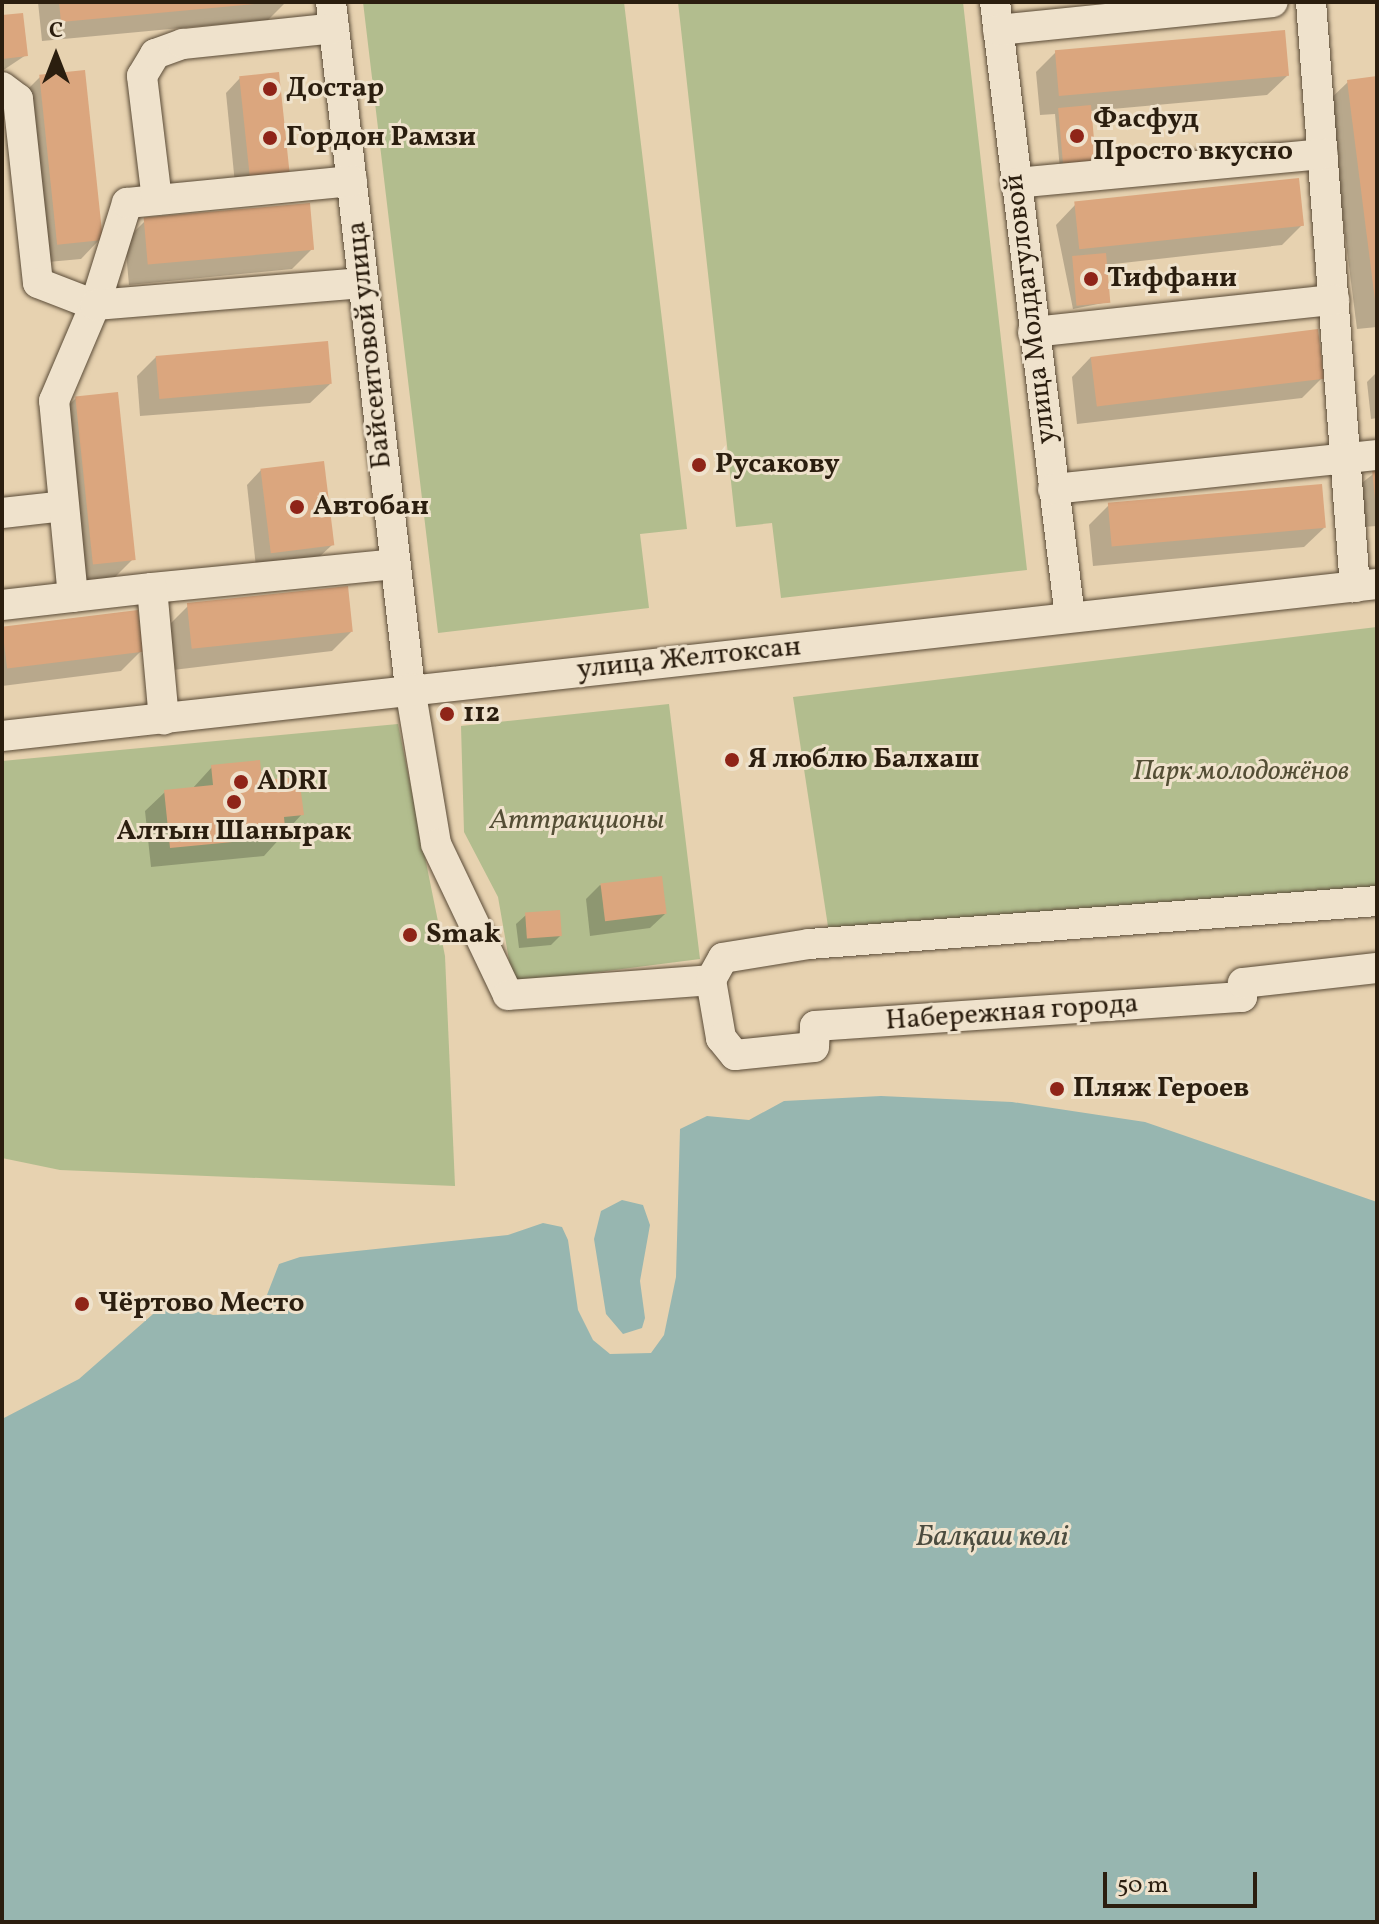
<!DOCTYPE html>
<html>
<head>
<meta charset="utf-8">
<style>
  body { margin:0 }
  #map { position:relative; width:1379px; height:1924px; overflow:hidden; background:#e7d2b0; font-family:Vollkorn,serif }
  div>[style] { position:absolute }
  [style*='--x'] { left:calc(var(--x)*1px); top:calc(var(--y)*1px); width:calc(var(--w)*1px); rotate:calc(var(--a)*1deg) }
  .green>* { inset:0; background:#b2bd8e }
  .water>* { inset:0; background:#97b6b0 }
  .shadow>* { inset:0; background:#0003 }
  .building>* { inset:0; background:#dba67e; transform-origin:0 0 }
  .roads { filter:drop-shadow(0 0 2px #5a4b37) drop-shadow(0 0 2px #5a4b37) }
  .minor>* { height:30px; margin:-15px; padding:0 15px; transform-origin:15px; border-radius:15px; background:#efe2cc }
  .dots>* { width:22px; height:22px; translate:-50% -50%; box-sizing:border-box; border:4px solid #efe2cc; border-radius:50% }
  span { translate:-50% -50%; white-space:nowrap; text-align:center; line-height:1.15; -webkit-text-stroke:6px #efe2cc; paint-order:stroke }
  .poi-label { font-size:28px; color:#2b1e0f; font-weight:700 }
  .left { translate:0 -50%; text-align:left }
  .street-label { font-size:28px; color:#2b1e0f }
  .park-label { font-size:28px; color:#544e35; font-style:italic }
  .water-label { font-size:30px; color:#4b4c3f; font-style:italic }
  .frame { position:absolute; inset:0; border:4px solid #2b1e0f; pointer-events:none }
  .north { position:absolute; left:16px; top:16px; width:80px; height:80px; -webkit-text-stroke:6px #efe2cc; paint-order:stroke; rotate:0deg; font-size:22px; font-weight:700; line-height:32px; text-align:center; color:#2b1e0f }
  .north::after { content:''; display:block; margin:auto; width:28px; height:36px; background:#2b1e0f; clip-path:polygon(50% 0,100% 100%,50% 72%,0 100%) }
  .scale { position:absolute; left:1103px; top:1872px; width:154px; height:36px; box-sizing:border-box; border:4px solid #2b1e0f; border-top:0; padding-left:10px; font-size:24px; line-height:28px; white-space:nowrap; color:#2b1e0f; -webkit-text-stroke:6px #efe2cc; paint-order:stroke }
</style>
</head>
<body>
<div id="map">
  <div class="green">
    <i style="clip-path:polygon(363px 2px,624px 2px,687px 529px,640px 534px,649px 608px,438px 633px)"></i>
    <i style="clip-path:polygon(678px 2px,963px 2px,1027px 570px,781px 598px,772px 523px,736px 527px)"></i>
    <i style="clip-path:polygon(1377px 627px,1377px 889px,829px 933px,793px 697px)"></i>
    <i style="clip-path:polygon(669px 704px,700px 959px,513px 983px,498px 897px,464px 832px,461px 726px)"></i>
    <i style="clip-path:polygon(398px 724px,445px 956px,455px 1186px,60px 1170px,2px 1158px,2px 761px)"></i>
  </div>
  <div class="water">
    <i style="clip-path:polygon(881px 1096px,1012px 1102px,1145px 1122px,1377px 1202px,1377px 1922px,2px 1922px,2px 1419px,79px 1379px,169px 1300px,213px 1315px,240px 1314px,265px 1300px,279px 1264px,300px 1257px,508px 1235px,543px 1223px,562px 1227px,568px 1240px,578px 1310px,593px 1340px,610px 1354px,651px 1353px,664px 1335px,676px 1277px,680px 1129px,707px 1116px,749px 1120px,784px 1101px)"></i>
    <i style="clip-path:polygon(622px 1200px,643px 1205px,650px 1225px,640px 1281px,645px 1318px,642px 1328px,623px 1334px,606px 1314px,594px 1239px,601px 1211px)"></i>
  </div>
  <div class="shadow">
    <i style="clip-path:polygon(38px 2px,286px 2px,268px 20px,42px 41px)"></i>
    <i style="clip-path:polygon(2px 17px,26px 55px,2px 71px)"></i>
    <i style="clip-path:polygon(1056px 52px,1287px 76px,1267px 95px,1090px 111px,1094px 163px,1060px 170px,1055px 114px,1040px 115px,1036px 72px)"></i>
    <i style="clip-path:polygon(40px 77px,100px 239px,81px 259px,37px 263px,20px 97px)"></i>
    <i style="clip-path:polygon(240px 78px,288px 175px,236px 194px,226px 93px)"></i>
    <i style="clip-path:polygon(1377px 78px,1377px 327px,1357px 329px,1328px 101px,1348px 82px)"></i>
    <i style="clip-path:polygon(1075px 205px,1302px 225px,1282px 245px,1105px 265px,1108px 302px,1073px 309px,1056px 225px)"></i>
    <i style="clip-path:polygon(145px 221px,312px 249px,292px 269px,129px 285px,125px 241px)"></i>
    <i style="clip-path:polygon(157px 356px,330px 384px,310px 403px,140px 416px,137px 376px)"></i>
    <i style="clip-path:polygon(1091px 357px,1322px 378px,1302px 398px,1077px 424px,1072px 377px)"></i>
    <i style="clip-path:polygon(1377px 372px,1377px 418px,1371px 419px,1367px 382px)"></i>
    <i style="clip-path:polygon(76px 398px,133px 559px,113px 579px,72px 582px,56px 418px)"></i>
    <i style="clip-path:polygon(261px 470px,332px 545px,317px 559px,256px 567px,247px 485px)"></i>
    <i style="clip-path:polygon(1377px 471px,1377px 526px,1362px 527px,1358px 486px)"></i>
    <i style="clip-path:polygon(1109px 505px,1324px 528px,1304px 547px,1093px 566px,1089px 525px)"></i>
    <i style="clip-path:polygon(188px 606px,351px 632px,332px 651px,173px 670px,168px 626px)"></i>
    <i style="clip-path:polygon(2px 630px,141px 651px,121px 671px,2px 686px)"></i>
    <i style="clip-path:polygon(212px 767px,261px 783px,302px 814px,264px 856px,151px 867px,145px 811px,165px 792px,192px 789px)"></i>
    <i style="clip-path:polygon(600px 885px,665px 914px,650px 928px,590px 936px,586px 899px)"></i>
    <i style="clip-path:polygon(526px 915px,560px 936px,551px 945px,519px 948px,516px 924px)"></i>
  </div>
  <div class="building">
    <i style="clip-path:polygon(59px 2px,255px 2px,255px 4px,61px 22px)"></i>
    <i style="clip-path:polygon(23px 13px,28px 56px,2px 59px,2px 15px)"></i>
    <i style="left:1285px;top:30px;width:46px;height:231px;rotate:85deg"></i>
    <i style="left:85px;top:70px;width:171px;height:46px;rotate:84deg"></i>
    <i style="left:279px;top:72px;width:105px;height:40px;rotate:84deg"></i>
    <i style="clip-path:polygon(1377px 76px,1377px 300px,1375px 300px,1347px 80px)"></i>
    <i style="left:1091px;top:105px;width:59px;height:33px;rotate:85deg"></i>
    <i style="left:1299px;top:178px;width:48px;height:226px;rotate:84deg"></i>
    <i style="left:310px;top:203px;width:47px;height:167px;rotate:85deg"></i>
    <i style="left:1106px;top:253px;width:50px;height:34px;rotate:85deg"></i>
    <i style="left:1318px;top:329px;width:50px;height:229px;rotate:83deg"></i>
    <i style="left:328px;top:341px;width:43px;height:173px;rotate:85deg"></i>
    <i style="left:118px;top:392px;width:169px;height:43px;rotate:84deg"></i>
    <i style="left:324px;top:461px;width:85px;height:64px;rotate:83deg"></i>
    <i style="clip-path:polygon(1372px 469px,1377px 469px,1377px 499px,1375px 499px)"></i>
    <i style="left:1322px;top:484px;width:44px;height:215px;rotate:85deg"></i>
    <i style="left:348px;top:586px;width:46px;height:162px;rotate:84deg"></i>
    <i style="left:138px;top:610px;width:42px;height:137px;rotate:83deg"></i>
    <i style="clip-path:polygon(260px 760px,262px 780px,299px 777px,304px 815px,284px 817px,286px 837px,170px 848px,164px 790px,213px 785px,211px 765px)"></i>
    <i style="left:662px;top:876px;width:38px;height:62px;rotate:83deg"></i>
    <i style="left:560px;top:910px;width:26px;height:35px;rotate:86deg"></i>
  </div>
  <div class="roads">
    <div class="minor">
      <i style="--x:331;--y:2;--w:691;--a:83.43"></i>
      <i style="--x:410;--y:688;--w:158;--a:80.5"></i>
      <i style="--x:436;--y:844;--w:167;--a:64.5"></i>
      <i style="--x:508;--y:995;--w:204;--a:-4.2"></i>
      <i style="--x:995;--y:2;--w:620;--a:83.05"></i>
      <i style="--x:1311;--y:2;--w:587;--a:85.7"></i>
      <i style="--x:998;--y:30;--w:276;--a:-5.8"></i>
      <i style="--x:2;--y:87;--w:20;--a:37"></i>
      <i style="--x:18;--y:99;--w:185;--a:83.8"></i>
      <i style="--x:38;--y:283;--w:61;--a:21.1"></i>
      <i style="--x:95;--y:305;--w:107;--a:-72.6"></i>
      <i style="--x:127;--y:203;--w:226;--a:-5.6"></i>
      <i style="--x:1016;--y:183;--w:308;--a:-5.4"></i>
      <i style="--x:157;--y:200;--w:125;--a:-96.9"></i>
      <i style="--x:142;--y:76;--w:26;--a:-59"></i>
      <i style="--x:155;--y:54;--w:30;--a:-20"></i>
      <i style="--x:183;--y:44;--w:152;--a:-6"></i>
      <i style="--x:1033;--y:332;--w:303;--a:-6.1"></i>
      <i style="--x:1053;--y:489;--w:326;--a:-6"></i>
      <i style="--x:2;--y:513;--w:62;--a:-6.4"></i>
      <i style="--x:152;--y:588;--w:244;--a:-5.6"></i>
      <i style="--x:73;--y:597;--w:197;--a:-95.5"></i>
      <i style="--x:54;--y:401;--w:104;--a:-66.9"></i>
      <i style="--x:95;--y:305;--w:269;--a:-4.7"></i>
      <i style="--x:2;--y:605;--w:151;--a:-6.5"></i>
      <i style="--x:152;--y:588;--w:132;--a:84.8"></i>
      <i style="--x:2;--y:736;--w:1383;--a:-6.31"></i>
      <i style="--x:1377;--y:901;--w:570;--a:175.67"></i>
      <i style="--x:809;--y:944;--w:87;--a:170.8"></i>
      <i style="--x:723;--y:958;--w:25;--a:119"></i>
      <i style="--x:711;--y:980;--w:59;--a:80.2"></i>
      <i style="--x:721;--y:1038;--w:22;--a:51"></i>
      <i style="--x:735;--y:1055;--w:79;--a:-5.8"></i>
      <i style="--x:814;--y:1047;--w:21;--a:-87"></i>
      <i style="--x:815;--y:1026;--w:428;--a:-3.9"></i>
      <i style="--x:1242;--y:997;--w:14;--a:-86"></i>
      <i style="--x:1243;--y:983;--w:135;--a:-6.4"></i>
    </div>
  </div>
  <div class="dots">
    <i style="left:270px;top:89px;background:#8f2418"></i>
    <i style="left:1077px;top:136px;background:#8f2418"></i>
    <i style="left:270px;top:138px;background:#8f2418"></i>
    <i style="left:1091px;top:279px;background:#8f2418"></i>
    <i style="left:699px;top:465px;background:#8f2418"></i>
    <i style="left:297px;top:507px;background:#8f2418"></i>
    <i style="left:447px;top:714px;background:#8f2418"></i>
    <i style="left:732px;top:760px;background:#8f2418"></i>
    <i style="left:241px;top:782px;background:#8f2418"></i>
    <i style="left:234px;top:802px;background:#8f2418"></i>
    <i style="left:410px;top:935px;background:#8f2418"></i>
    <i style="left:1057px;top:1089px;background:#8f2418"></i>
    <i style="left:82px;top:1304px;background:#8f2418"></i>
  </div>
  <div class="poi-label">
    <span class="left" style="left:286px;top:89px">Достар</span>
    <span class="left" style="left:1093px;top:136px">Фасфуд<br>Просто вкусно</span>
    <span class="left" style="left:286px;top:138px">Гордон Рамзи</span>
    <span class="left" style="left:1107px;top:279px">Тиффани</span>
    <span class="left" style="left:715px;top:465px">Русакову</span>
    <span class="left" style="left:313px;top:507px">Автобан</span>
    <span class="left" style="left:463px;top:714px">112</span>
    <span class="left" style="left:748px;top:760px">Я люблю Балхаш</span>
    <span class="left" style="left:257px;top:782px">ADRI</span>
    <span style="left:234px;top:832px">Алтын Шанырак</span>
    <span class="left" style="left:426px;top:935px">Smak</span>
    <span class="left" style="left:1073px;top:1089px">Пляж Героев</span>
    <span class="left" style="left:98px;top:1304px">Чёртово Место</span>
  </div>
  <div class="street-label">
    <span style="left:1031px;top:309px;rotate:-97deg">улица Молдагуловой</span>
    <span style="left:370px;top:345px;rotate:-96deg">Байсеитовой улица</span>
    <span style="left:689px;top:659px;rotate:-6deg">улица Желтоксан</span>
    <span style="left:1012px;top:1013px;rotate:-4deg">Набережная города</span>
  </div>
  <div class="park-label">
    <span style="left:1241px;top:772px">Парк молодожёнов</span>
    <span style="left:577px;top:821px">Аттракционы</span>
  </div>
  <div class="water-label">
    <span style="left:992px;top:1537px">Балқаш көлі</span>
  </div>
  <div class="frame"></div>
  <div class="north">С</div>
  <div class="scale">50 m</div>
</div>
</body>
</html>
